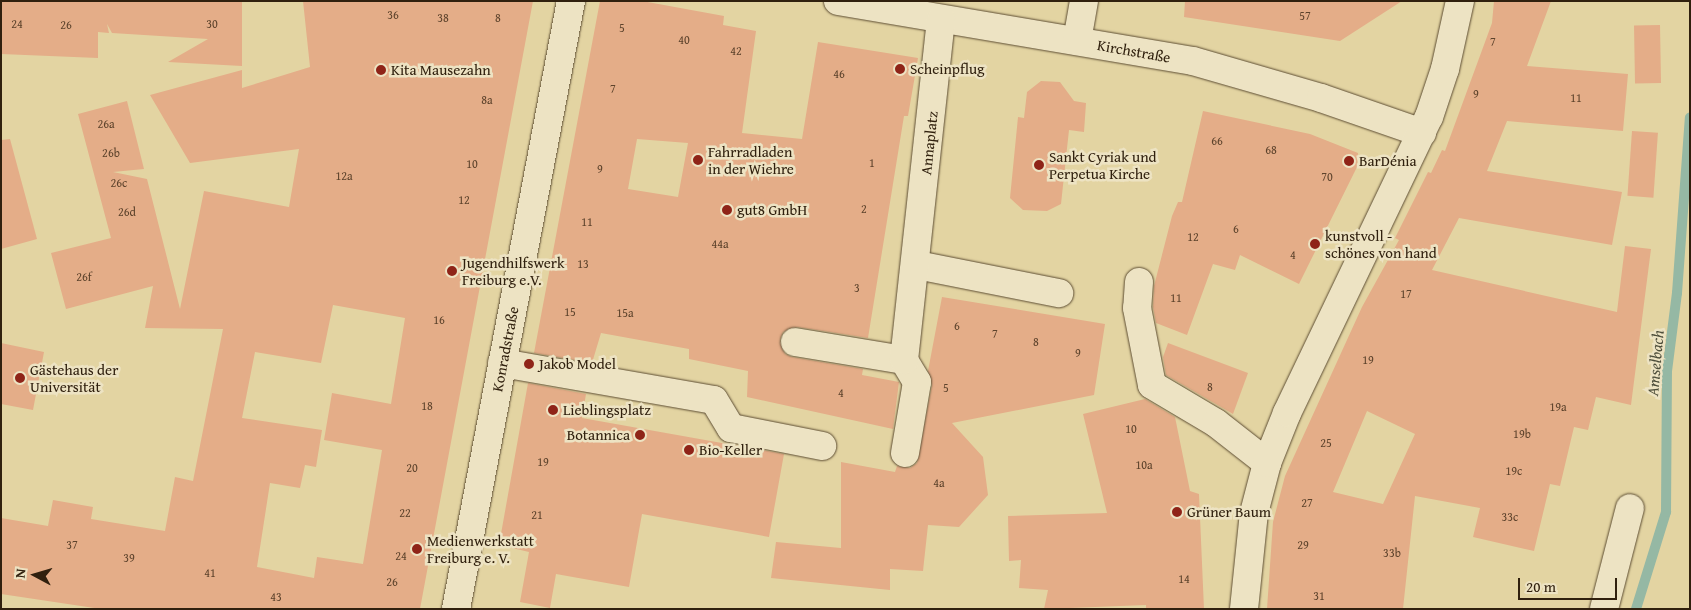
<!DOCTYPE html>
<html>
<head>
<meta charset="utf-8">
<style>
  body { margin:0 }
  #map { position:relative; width:1691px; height:610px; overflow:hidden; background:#e3d4a2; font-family:"Gentium Book Plus",serif }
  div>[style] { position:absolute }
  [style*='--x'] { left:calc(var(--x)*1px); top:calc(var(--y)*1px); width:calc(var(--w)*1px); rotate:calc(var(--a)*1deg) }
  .stream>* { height:10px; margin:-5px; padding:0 5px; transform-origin:5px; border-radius:5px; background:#95b8a4 }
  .building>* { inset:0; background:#e4ad88; transform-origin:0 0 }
  .roads { filter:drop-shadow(0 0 1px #5d4d33) drop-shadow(0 0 1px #5d4d33) }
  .minor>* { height:28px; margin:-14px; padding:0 14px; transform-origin:14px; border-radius:14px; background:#ede3c3 }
  .dots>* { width:14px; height:14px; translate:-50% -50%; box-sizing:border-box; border:2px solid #ede3c3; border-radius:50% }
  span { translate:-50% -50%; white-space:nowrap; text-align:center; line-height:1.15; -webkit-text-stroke:5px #ede3c3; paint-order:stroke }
  .number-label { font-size:12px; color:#5d432c }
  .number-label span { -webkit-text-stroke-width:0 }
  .street-label { font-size:15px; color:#30200e }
  .poi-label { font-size:15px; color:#30200e }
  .left { translate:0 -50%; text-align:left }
  .right { translate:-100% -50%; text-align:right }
  .water-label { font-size:16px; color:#4e4e3b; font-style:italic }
  .frame { position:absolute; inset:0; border:2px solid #30200e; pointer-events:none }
  .north { position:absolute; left:10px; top:550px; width:50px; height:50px; -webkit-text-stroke:4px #ede3c3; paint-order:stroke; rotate:276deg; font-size:14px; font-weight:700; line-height:20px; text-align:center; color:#30200e }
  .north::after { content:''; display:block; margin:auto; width:18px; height:22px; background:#30200e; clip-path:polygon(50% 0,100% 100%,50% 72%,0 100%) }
  .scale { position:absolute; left:1518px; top:578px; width:99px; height:22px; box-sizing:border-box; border:2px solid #30200e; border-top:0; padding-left:6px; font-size:15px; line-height:18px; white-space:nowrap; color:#30200e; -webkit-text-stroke:4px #ede3c3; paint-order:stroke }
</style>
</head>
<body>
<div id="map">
  <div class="stream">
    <i style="--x:1636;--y:609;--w:102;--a:-72.8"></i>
    <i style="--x:1666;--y:512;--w:141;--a:-89.6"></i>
    <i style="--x:1667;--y:371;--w:79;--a:-82.7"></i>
    <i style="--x:1677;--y:293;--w:176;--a:-85.8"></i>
  </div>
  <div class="building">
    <i style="clip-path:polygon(1px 1px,242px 1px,242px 66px,168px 62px,208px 39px,112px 33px,107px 24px,109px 33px,98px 32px,98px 58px,1px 54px)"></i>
    <i style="clip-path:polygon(evenodd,303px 1px,533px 1px,420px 609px,101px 609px,1px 594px,1px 518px,48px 526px,53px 500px,93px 507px,91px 519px,165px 531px,175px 477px,193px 481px,223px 329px,145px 328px,153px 286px,66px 309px,51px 253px,111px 238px,78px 114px,127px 101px,144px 169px,113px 172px,147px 179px,180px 309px,204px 191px,289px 207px,299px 149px,190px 163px,150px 95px,242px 70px,242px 88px,310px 67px,303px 1px,333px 305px,405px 318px,391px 404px,332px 393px,324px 440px,382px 450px,363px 564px,317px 557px,314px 578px,257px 567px,270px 483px,300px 488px,305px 465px,316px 467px,322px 430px,242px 418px,255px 352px,321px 363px,333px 305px)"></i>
    <i style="clip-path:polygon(evenodd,600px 1px,642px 1px,724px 16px,723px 25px,756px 31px,742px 133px,802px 139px,818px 42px,918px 58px,908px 116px,904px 116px,868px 338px,797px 327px,783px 332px,780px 340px,785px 354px,792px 357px,863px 369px,862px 375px,899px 382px,893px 429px,747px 397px,748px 371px,689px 359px,689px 349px,601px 333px,592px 363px,534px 353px,600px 1px,637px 139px,688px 143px,678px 197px,628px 189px,637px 139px)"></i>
    <i style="clip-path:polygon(1185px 1px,1402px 1px,1340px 41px,1184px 17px)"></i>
    <i style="clip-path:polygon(evenodd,1494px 1px,1551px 1px,1527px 66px,1628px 74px,1623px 131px,1507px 121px,1487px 171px,1622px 192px,1612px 245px,1459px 218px,1432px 270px,1617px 312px,1625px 246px,1651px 249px,1631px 405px,1596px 397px,1588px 430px,1574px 427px,1560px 486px,1550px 484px,1534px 551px,1473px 537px,1480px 508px,1415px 496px,1403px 609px,1267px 609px,1273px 522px,1285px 476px,1362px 307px,1399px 240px,1395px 238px,1428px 172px,1431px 173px,1442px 150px,1445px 151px,1492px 23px,1494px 1px,1367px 411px,1415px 434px,1383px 504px,1333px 492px,1367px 411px)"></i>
    <i style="left:1660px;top:25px;width:58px;height:26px;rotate:89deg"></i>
    <i style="clip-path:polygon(1041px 81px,1060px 82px,1074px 101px,1086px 103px,1084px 132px,1069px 130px,1061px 204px,1047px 211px,1023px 210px,1010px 198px,1018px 117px,1024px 118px,1027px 92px)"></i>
    <i style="clip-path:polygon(1203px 111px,1310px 134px,1358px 153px,1357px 167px,1299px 284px,1240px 255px,1235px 270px,1213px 264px,1187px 335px,1156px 323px,1153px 307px,1154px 286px,1172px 216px,1178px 202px,1182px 202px)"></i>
    <i style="left:1632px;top:131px;width:26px;height:65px;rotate:4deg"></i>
    <i style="clip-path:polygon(10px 139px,37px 239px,1px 249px,1px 140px)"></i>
    <i style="clip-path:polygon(942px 297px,1105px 324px,1094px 395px,952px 423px,983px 457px,988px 495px,959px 527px,928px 525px,923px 571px,890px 569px,890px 590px,771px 578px,776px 542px,841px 548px,841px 462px,895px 472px,897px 466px,910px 468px,917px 463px,932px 385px,928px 371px)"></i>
    <i style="clip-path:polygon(1px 343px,44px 352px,33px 410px,1px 404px)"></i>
    <i style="clip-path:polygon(1168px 343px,1248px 373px,1233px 414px,1166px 375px,1163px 357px)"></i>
    <i style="clip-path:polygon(528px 383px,586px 394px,582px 418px,784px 454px,769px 537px,642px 514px,629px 587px,556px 574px,550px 608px,520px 602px,529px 552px,499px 545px)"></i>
    <i style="clip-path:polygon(1145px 399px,1175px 417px,1190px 491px,1199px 494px,1204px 609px,1146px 609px,1146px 605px,1044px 609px,1048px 590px,1019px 588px,1021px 560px,1009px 561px,1008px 516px,1107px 513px,1083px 414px)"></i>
  </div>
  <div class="roads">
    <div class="minor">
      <i style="--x:838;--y:1;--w:360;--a:9.6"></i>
      <i style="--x:1193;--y:61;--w:133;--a:16.1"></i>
      <i style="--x:1321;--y:98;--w:107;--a:19.1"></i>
      <i style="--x:1077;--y:41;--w:41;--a:-80.1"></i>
      <i style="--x:917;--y:265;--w:145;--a:11.2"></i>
      <i style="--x:1139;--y:282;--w:26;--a:94"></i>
      <i style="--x:1137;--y:308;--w:78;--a:79"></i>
      <i style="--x:1152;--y:385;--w:74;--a:30.7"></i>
      <i style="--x:1216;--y:423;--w:65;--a:38.1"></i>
      <i style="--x:795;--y:342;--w:110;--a:9.4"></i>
      <i style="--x:502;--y:363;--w:215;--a:9.9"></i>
      <i style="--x:714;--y:400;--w:33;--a:59"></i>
      <i style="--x:731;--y:428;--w:93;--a:11.2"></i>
      <i style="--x:905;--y:453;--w:72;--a:-80.4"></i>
      <i style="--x:917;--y:382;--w:26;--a:-121"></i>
      <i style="--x:904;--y:360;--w:342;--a:-83.8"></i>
      <i style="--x:456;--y:609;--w:619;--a:-79.29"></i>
      <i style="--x:1244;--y:609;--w:97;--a:-84.1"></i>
      <i style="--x:1254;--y:513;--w:52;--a:-75.4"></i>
      <i style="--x:1267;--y:463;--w:54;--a:-68.2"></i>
      <i style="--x:1287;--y:413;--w:328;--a:-64.4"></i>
      <i style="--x:1429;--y:117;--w:51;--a:-71.6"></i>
      <i style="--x:1445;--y:69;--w:70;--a:-77.6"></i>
      <i style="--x:1604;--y:609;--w:104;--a:-75.6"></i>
    </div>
  </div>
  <div class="dots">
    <i style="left:900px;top:69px;background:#8f2418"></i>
    <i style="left:381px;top:70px;background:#8f2418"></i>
    <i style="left:698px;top:160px;background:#8f2418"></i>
    <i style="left:1349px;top:161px;background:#8f2418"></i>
    <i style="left:1039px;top:165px;background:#8f2418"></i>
    <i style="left:727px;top:210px;background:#8f2418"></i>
    <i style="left:1315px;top:244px;background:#8f2418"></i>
    <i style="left:452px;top:271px;background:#8f2418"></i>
    <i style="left:529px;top:364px;background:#8f2418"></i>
    <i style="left:20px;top:378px;background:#8f2418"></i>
    <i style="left:553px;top:410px;background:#8f2418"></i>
    <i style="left:640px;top:435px;background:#8f2418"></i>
    <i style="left:689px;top:450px;background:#8f2418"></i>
    <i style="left:1177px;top:512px;background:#8f2418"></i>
    <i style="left:417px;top:549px;background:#8f2418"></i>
  </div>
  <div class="number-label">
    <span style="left:393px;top:15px">36</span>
    <span style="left:1305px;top:16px">57</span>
    <span style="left:443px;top:18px">38</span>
    <span style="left:498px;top:18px">8</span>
    <span style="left:17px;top:24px">24</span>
    <span style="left:212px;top:24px">30</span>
    <span style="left:66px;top:25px">26</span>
    <span style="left:622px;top:28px">5</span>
    <span style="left:684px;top:40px">40</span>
    <span style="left:1493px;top:42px">7</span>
    <span style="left:736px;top:51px">42</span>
    <span style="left:839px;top:74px">46</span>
    <span style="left:613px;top:89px">7</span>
    <span style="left:1476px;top:94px">9</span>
    <span style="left:1576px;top:98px">11</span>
    <span style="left:487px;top:100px">8a</span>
    <span style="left:106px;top:124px">26a</span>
    <span style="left:1217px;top:141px">66</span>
    <span style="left:1271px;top:150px">68</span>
    <span style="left:111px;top:153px">26b</span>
    <span style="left:872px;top:163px">1</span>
    <span style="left:472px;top:164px">10</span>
    <span style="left:600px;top:169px">9</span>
    <span style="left:344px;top:176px">12a</span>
    <span style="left:1327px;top:177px">70</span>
    <span style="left:119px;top:183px">26c</span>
    <span style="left:464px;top:200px">12</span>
    <span style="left:864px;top:209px">2</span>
    <span style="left:127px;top:212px">26d</span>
    <span style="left:587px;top:222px">11</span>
    <span style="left:1236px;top:229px">6</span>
    <span style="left:1193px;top:237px">12</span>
    <span style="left:720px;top:244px">44a</span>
    <span style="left:1293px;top:255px">4</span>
    <span style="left:583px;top:264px">13</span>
    <span style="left:84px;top:277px">26f</span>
    <span style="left:857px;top:288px">3</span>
    <span style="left:1406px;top:294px">17</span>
    <span style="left:1176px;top:298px">11</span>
    <span style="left:570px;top:312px">15</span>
    <span style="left:625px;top:313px">15a</span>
    <span style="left:439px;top:320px">16</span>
    <span style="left:957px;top:326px">6</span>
    <span style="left:995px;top:334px">7</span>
    <span style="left:1036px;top:342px">8</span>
    <span style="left:1078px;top:353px">9</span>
    <span style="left:1368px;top:360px">19</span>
    <span style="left:1210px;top:387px">8</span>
    <span style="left:946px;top:388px">5</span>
    <span style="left:841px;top:393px">4</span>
    <span style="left:427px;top:406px">18</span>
    <span style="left:1558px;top:407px">19a</span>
    <span style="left:1131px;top:429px">10</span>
    <span style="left:1522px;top:434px">19b</span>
    <span style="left:1326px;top:443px">25</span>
    <span style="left:543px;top:462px">19</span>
    <span style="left:1144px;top:465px">10a</span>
    <span style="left:412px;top:468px">20</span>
    <span style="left:1514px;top:471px">19c</span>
    <span style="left:939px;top:483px">4a</span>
    <span style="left:1307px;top:503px">27</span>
    <span style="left:405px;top:513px">22</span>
    <span style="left:537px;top:515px">21</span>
    <span style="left:1510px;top:517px">33c</span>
    <span style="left:72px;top:545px">37</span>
    <span style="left:1303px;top:545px">29</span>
    <span style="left:1392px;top:553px">33b</span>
    <span style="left:401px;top:556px">24</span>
    <span style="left:129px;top:558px">39</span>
    <span style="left:210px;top:573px">41</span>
    <span style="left:1184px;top:579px">14</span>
    <span style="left:392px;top:582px">26</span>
    <span style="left:1319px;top:596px">31</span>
    <span style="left:276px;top:597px">43</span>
  </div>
  <div class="street-label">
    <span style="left:1134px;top:51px;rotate:10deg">Kirchstraße</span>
    <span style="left:929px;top:143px;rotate:-84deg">Annaplatz</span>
    <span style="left:505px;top:349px;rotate:-79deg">Konradstraße</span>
  </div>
  <div class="poi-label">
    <span class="left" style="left:910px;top:69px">Scheinpflug</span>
    <span class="left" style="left:391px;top:70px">Kita Mausezahn</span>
    <span class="left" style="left:708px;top:160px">Fahrradladen<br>in der Wiehre</span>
    <span class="left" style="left:1049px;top:165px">Sankt Cyriak und<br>Perpetua Kirche</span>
    <span class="left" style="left:1359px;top:161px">BarDénia</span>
    <span class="left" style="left:737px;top:210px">gut8 GmbH</span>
    <span class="left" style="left:1325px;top:244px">kunstvoll -<br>schönes von hand</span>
    <span class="left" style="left:462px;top:271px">Jugendhilfswerk<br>Freiburg e.V.</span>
    <span class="left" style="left:539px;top:364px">Jakob Model</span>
    <span class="left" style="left:30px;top:378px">Gästehaus der<br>Universität</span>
    <span class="left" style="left:563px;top:410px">Lieblingsplatz</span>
    <span class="right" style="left:630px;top:435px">Botannica</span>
    <span class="left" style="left:699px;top:450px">Bio-Keller</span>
    <span class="left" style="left:1187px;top:512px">Grüner Baum</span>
    <span class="left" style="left:427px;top:549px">Medienwerkstatt<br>Freiburg e. V.</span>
  </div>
  <div class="water-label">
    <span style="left:1655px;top:363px;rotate:-85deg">Amselbach</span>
  </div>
  <div class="frame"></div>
  <div class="north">N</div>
  <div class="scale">20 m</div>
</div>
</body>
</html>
